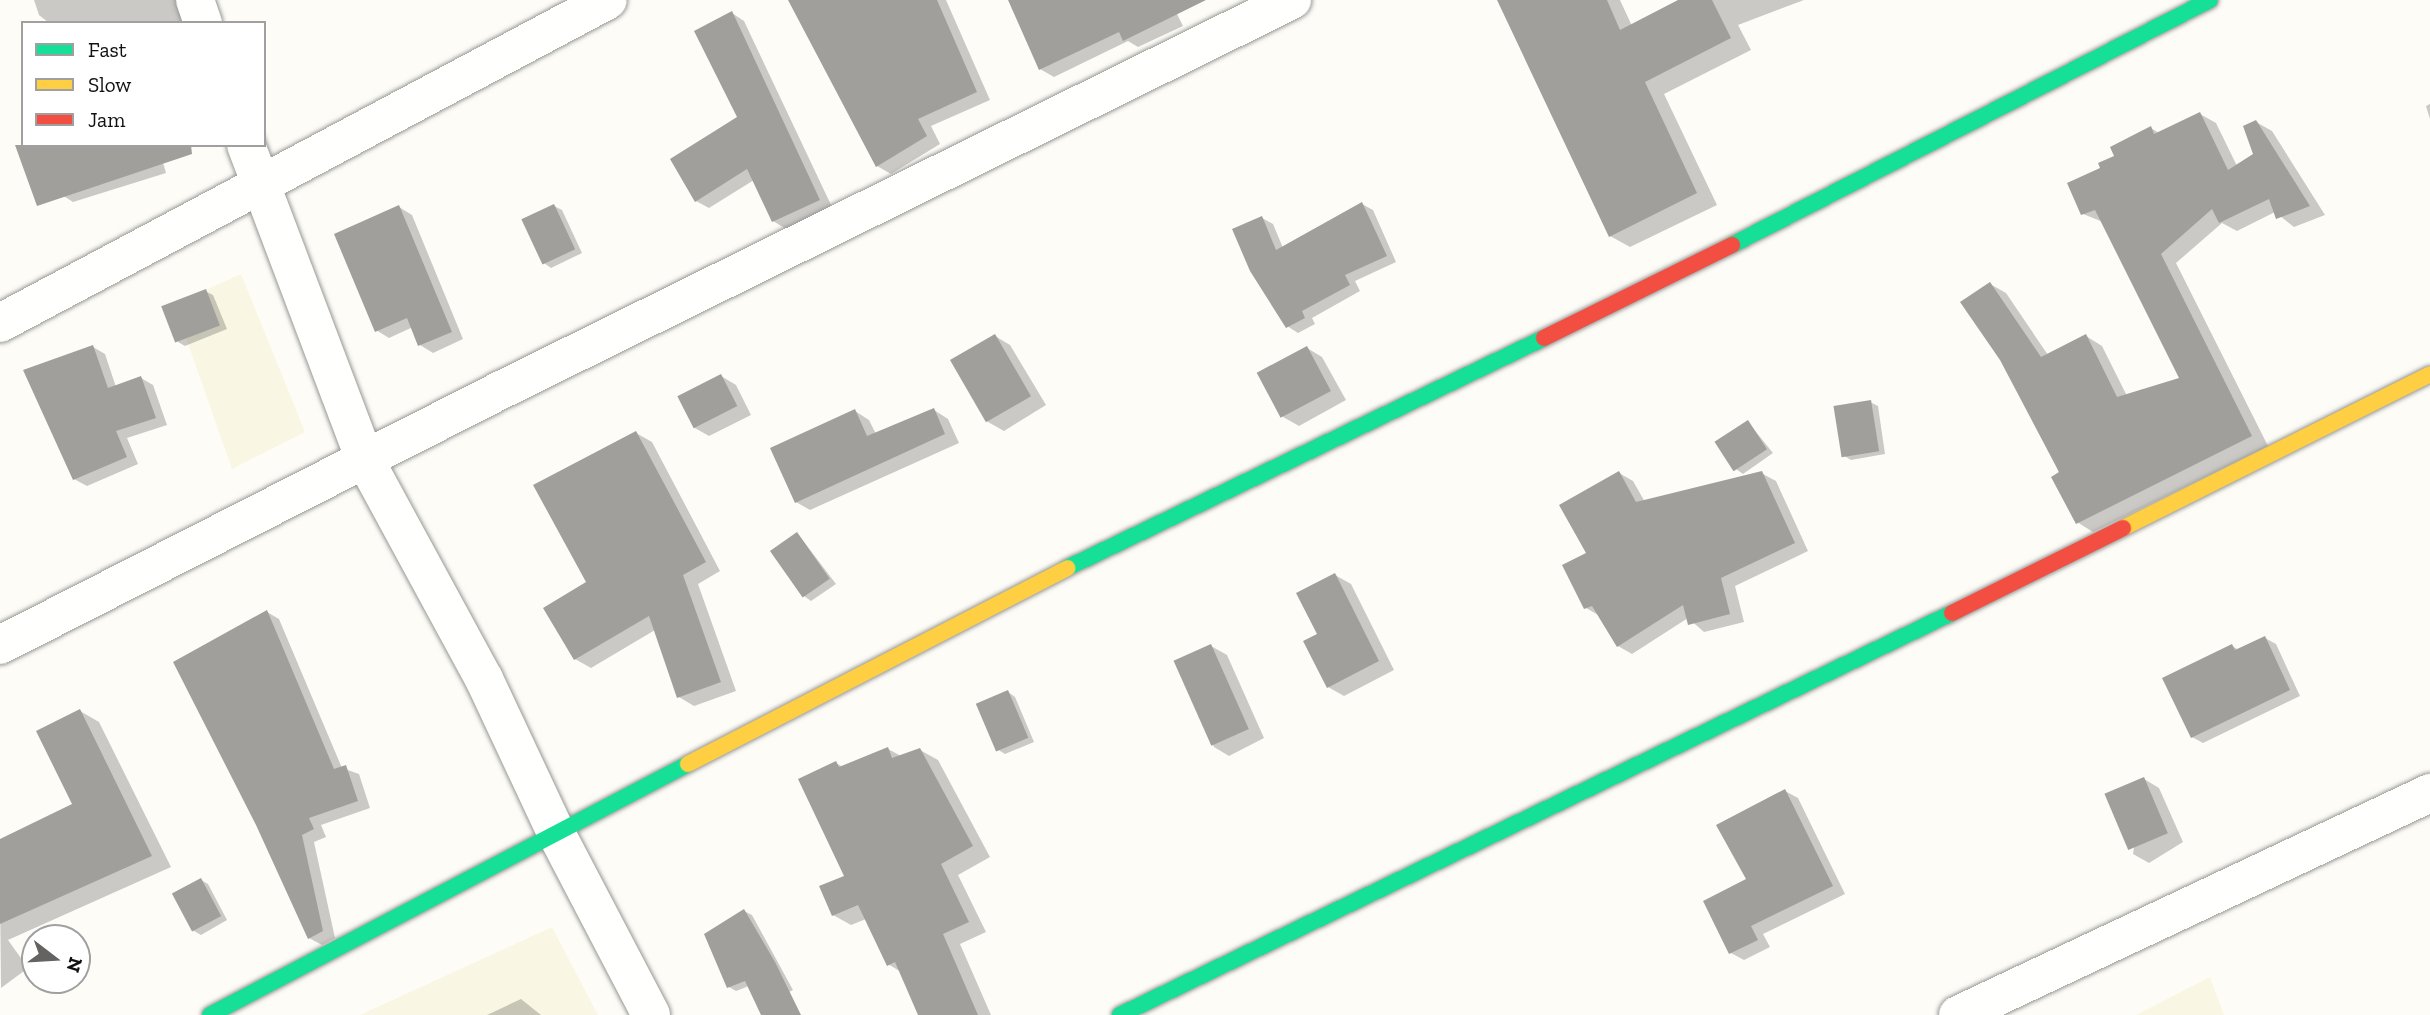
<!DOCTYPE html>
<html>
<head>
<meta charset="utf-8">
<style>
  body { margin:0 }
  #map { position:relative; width:2430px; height:1015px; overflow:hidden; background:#fdfcf7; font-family:"Zilla Slab",serif }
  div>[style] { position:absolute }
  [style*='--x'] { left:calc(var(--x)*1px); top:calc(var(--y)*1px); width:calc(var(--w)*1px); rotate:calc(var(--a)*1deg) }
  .farmland>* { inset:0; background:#f9f7e4 }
  .shadow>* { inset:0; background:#0003 }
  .building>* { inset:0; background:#a19f9c; transform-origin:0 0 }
  .roads { filter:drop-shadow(0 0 2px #979795) drop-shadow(0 0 2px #979795) }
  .street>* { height:38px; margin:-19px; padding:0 19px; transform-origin:19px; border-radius:19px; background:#fffffe }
  .fast>* { height:16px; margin:-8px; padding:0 8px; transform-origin:8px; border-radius:8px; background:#16e098 }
  .slow>* { height:16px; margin:-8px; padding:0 8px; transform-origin:8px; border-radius:8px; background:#ffcf43 }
  .jam>* { height:16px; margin:-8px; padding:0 8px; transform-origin:8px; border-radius:8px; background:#f24e42 }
  span { translate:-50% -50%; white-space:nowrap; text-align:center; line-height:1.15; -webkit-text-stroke:7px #fff; paint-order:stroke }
  .legend { position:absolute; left:21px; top:21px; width:245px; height:126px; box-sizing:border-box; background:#fff; border:2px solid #a0a0a0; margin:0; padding:9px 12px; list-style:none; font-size:21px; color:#111 }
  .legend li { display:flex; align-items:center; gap:14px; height:35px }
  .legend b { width:35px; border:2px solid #a0a0a0 }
  .north { position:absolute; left:21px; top:924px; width:70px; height:70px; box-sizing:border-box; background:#fff; border:2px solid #a0a0a0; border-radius:50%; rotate:107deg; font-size:19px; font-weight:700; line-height:28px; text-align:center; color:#111 }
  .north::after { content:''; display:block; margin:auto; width:24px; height:32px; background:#646362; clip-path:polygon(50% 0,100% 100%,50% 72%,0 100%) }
</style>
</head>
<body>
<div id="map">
  <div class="farmland">
    <i style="clip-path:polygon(241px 274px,305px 432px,232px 469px,174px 304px)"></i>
    <i style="clip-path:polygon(552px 927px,598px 1015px,360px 1015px)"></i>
    <i style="clip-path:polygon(2210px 977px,2224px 1015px,2136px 1015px)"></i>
  </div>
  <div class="shadow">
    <i style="clip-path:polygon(34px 0,177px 0,185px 23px,49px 23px,39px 15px)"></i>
    <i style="clip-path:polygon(790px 0,946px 0,990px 100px,931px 126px,940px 144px,891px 174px,877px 166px)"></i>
    <i style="clip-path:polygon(1010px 0,1170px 0,1183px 26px,1138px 47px,1128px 41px,1054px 77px,1040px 69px)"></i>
    <i style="clip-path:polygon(1499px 0,1620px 0,1632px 26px,1682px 0,1804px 0,1738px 25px,1751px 50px,1664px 94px,1717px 205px,1630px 247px,1610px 236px)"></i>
    <i style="clip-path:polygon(732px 13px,744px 21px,832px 207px,786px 229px,773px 221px,754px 180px,709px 208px,696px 201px,739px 118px)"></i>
    <i style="clip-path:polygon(2430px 104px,2430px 119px,2426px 106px)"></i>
    <i style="clip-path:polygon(2200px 114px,2216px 123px,2237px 166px,2255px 155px,2256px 122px,2272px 131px,2325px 215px,2294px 227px,2275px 212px,2237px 231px,2222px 223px,2176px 263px,2268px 446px,2093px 532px,2077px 522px,1990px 284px,2006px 293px,2048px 355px,2086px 336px,2102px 346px,2127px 396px,2182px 379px,2103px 222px,2083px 214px,2103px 169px,2117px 157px,2151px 128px,2159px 133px)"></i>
    <i style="clip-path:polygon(158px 145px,166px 173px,73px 202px,59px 193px)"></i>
    <i style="clip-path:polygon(1362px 204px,1373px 210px,1396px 262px,1355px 281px,1360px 291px,1312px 318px,1315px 324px,1298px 333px,1287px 326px,1262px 218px,1273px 224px,1283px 248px)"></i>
    <i style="clip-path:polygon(554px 206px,562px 210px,582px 253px,551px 268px,544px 263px)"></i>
    <i style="clip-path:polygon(399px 207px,412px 215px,463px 339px,433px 353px,420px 345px,413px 327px,389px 338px,376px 330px)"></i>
    <i style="clip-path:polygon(205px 291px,213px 295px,227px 329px,185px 346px,178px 342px)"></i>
    <i style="clip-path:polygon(995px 336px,1010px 345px,1046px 405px,1004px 431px,988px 422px)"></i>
    <i style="clip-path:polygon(93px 347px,105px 354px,116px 387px,141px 378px,153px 385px,167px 425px,127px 438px,138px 464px,87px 486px,74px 479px)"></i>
    <i style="clip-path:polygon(1307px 348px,1322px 357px,1346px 400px,1299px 426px,1283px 417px)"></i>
    <i style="clip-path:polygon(721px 376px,736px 385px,751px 415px,709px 436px,693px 427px)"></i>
    <i style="clip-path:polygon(1870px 402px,1878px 406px,1885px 454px,1851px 460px,1843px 455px)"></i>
    <i style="clip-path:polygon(934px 410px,948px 419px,959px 443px,810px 510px,796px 502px,855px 411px,869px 420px,876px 434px)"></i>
    <i style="clip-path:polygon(1748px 422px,1773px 453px,1743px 474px,1736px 469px)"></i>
    <i style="clip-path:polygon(636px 433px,652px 442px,720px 571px,698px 584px,736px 691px,694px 706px,679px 697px,655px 630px,591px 668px,575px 659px)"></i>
    <i style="clip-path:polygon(1619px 473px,1633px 481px,1645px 502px,1761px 473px,1776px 481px,1808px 551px,1735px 586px,1744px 622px,1704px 632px,1688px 618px,1632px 654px,1618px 646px,1600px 616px,1586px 608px,1589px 554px)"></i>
    <i style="clip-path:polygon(798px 534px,836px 584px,811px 601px,804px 596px)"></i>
    <i style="clip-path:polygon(1335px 575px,1351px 584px,1394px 670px,1344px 696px,1328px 687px,1319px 635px)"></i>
    <i style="clip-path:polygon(267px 612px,279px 619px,342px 768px,359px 774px,370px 808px,321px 825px,326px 837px,314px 842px,335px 938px,322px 945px,309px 938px)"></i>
    <i style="clip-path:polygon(2265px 638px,2276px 644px,2300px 696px,2203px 743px,2192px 737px,2232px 646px,2239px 650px)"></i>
    <i style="clip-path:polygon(1211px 646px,1227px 655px,1264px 738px,1229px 756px,1214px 747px,1176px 662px)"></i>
    <i style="clip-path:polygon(1008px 692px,1015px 697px,1034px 742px,1005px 754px,997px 749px)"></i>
    <i style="clip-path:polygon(80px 711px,99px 722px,171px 867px,8px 940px,28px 968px,1px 988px,0 890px,74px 805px)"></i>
    <i style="clip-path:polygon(888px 749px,901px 756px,920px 750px,938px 760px,990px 857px,958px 875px,986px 932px,960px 944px,991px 1015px,920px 1015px,901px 972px,888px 964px,866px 919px,851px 925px,833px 915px,846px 877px,836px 763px,843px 767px)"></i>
    <i style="clip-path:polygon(2144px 779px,2159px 788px,2183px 842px,2149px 863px,2133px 854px)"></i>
    <i style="clip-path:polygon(1785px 791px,1798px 798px,1845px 894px,1763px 934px,1770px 947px,1744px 960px,1731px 953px,1749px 879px)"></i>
    <i style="clip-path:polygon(201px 880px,208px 884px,227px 920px,201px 935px,194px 931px)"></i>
    <i style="clip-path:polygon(744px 911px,752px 915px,793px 990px,763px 1005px,749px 986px,736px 991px,729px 987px)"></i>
    <i style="clip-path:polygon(521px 999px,541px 1015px,487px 1015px)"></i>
  </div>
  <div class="building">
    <i style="clip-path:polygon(788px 0,937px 0,977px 92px,918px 119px,927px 136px,876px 167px)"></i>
    <i style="clip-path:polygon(1008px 0,1206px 0,1123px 41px,1119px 32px,1039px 70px)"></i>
    <i style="clip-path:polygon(1497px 0,1607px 0,1620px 30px,1678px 0,1712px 0,1731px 38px,1645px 82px,1697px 193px,1609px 237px)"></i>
    <i style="clip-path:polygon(732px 11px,820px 200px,772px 222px,747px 169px,695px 202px,670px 159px,737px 117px,694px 31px)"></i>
    <i style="clip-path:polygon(2200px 112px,2228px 170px,2253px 154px,2243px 126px,2256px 120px,2310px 206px,2276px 219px,2269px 199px,2219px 223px,2212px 209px,2161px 254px,2252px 436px,2076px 524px,2051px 477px,2059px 472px,2000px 360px,1960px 302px,1990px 282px,2041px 357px,2086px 334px,2117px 397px,2179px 378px,2095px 210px,2081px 215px,2067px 183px,2100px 168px,2098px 163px,2114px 156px,2110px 147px,2151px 126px,2154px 134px)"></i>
    <i style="clip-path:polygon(15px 145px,191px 145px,192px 154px,37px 206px)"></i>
    <i style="clip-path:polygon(1362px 202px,1387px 256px,1345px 275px,1350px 285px,1302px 311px,1305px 318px,1286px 328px,1250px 271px,1232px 229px,1262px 216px,1276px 250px)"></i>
    <i style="left:554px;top:204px;width:50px;height:36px;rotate:65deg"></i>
    <i style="clip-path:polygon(399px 205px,452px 332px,418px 346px,407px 318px,375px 332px,334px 234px)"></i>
    <i style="left:206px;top:289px;width:39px;height:48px;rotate:69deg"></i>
    <i style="left:995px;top:334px;width:72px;height:52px;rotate:60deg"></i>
    <i style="clip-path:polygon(93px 345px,108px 388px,141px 376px,156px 418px,116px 431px,127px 457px,73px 480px,23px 370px)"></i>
    <i style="left:1307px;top:346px;width:51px;height:57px;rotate:62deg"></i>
    <i style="left:721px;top:374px;width:36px;height:49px;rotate:63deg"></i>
    <i style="left:1871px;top:400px;width:52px;height:38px;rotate:81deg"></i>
    <i style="clip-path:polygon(934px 408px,945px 434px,795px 503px,770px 448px,855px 409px,867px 436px)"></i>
    <i style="left:1748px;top:420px;width:35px;height:40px;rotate:57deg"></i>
    <i style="clip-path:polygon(636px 431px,706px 562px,683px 575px,721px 682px,677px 698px,649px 616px,574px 660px,543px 608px,586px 582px,533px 485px)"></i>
    <i style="clip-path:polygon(1619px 471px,1636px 502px,1762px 471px,1795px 543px,1721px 578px,1730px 614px,1688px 625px,1683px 605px,1617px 647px,1592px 606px,1584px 609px,1562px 565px,1586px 553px,1559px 505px)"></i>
    <i style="left:797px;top:532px;width:57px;height:33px;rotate:55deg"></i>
    <i style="clip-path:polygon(1335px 573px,1379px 661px,1327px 688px,1303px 641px,1317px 634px,1296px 593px)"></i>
    <i style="clip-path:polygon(267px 610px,334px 769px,346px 765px,358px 801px,309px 818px,314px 829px,302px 835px,323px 931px,308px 939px,256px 825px,173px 662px)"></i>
    <i style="clip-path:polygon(2265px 636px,2290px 690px,2191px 738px,2162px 678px,2232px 644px,2235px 650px)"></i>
    <i style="left:1211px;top:644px;width:93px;height:41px;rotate:66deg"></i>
    <i style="left:1008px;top:690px;width:52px;height:35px;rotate:67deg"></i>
    <i style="clip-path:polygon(80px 709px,152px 856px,0 924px,0 839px,72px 804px,36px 731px)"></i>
    <i style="clip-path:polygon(888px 747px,892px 758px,920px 748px,973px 846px,941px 864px,969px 922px,943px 934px,978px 1015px,918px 1015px,895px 962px,887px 966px,858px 905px,832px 916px,819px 886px,844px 876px,798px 779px,836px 761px,839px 767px)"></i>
    <i style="left:2144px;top:777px;width:61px;height:43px;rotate:67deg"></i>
    <i style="clip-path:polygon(1785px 789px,1833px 886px,1751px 926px,1758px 940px,1729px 954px,1703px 901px,1746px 879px,1716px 825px)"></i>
    <i style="left:201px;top:878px;width:43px;height:33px;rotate:62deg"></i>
    <i style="clip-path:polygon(744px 909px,775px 962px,801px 1015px,761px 1015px,745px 981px,727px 988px,704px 934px)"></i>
  </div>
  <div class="roads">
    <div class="street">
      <i style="--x:195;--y:0;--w:24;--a:71"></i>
      <i style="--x:246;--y:145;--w:337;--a:69.3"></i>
      <i style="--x:365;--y:460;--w:249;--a:61.5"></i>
      <i style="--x:484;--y:679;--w:170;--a:64.9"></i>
      <i style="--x:556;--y:833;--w:205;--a:62.4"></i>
      <i style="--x:0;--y:323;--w:688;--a:-27.98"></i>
      <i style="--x:0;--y:645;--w:562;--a:-26.98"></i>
      <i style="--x:501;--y:390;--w:882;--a:-26.25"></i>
      <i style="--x:1958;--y:1015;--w:522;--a:-25.19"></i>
    </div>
    <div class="fast">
      <i style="--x:1732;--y:245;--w:537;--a:-27.14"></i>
      <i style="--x:1067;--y:568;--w:530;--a:-25.74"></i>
      <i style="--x:210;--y:1015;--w:540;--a:-27.7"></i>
      <i style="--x:1120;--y:1015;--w:924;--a:-25.79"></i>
    </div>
    <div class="slow">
      <i style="--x:2123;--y:528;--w:343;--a:-26.6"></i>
      <i style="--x:688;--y:764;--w:427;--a:-27.3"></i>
    </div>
    <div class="jam">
      <i style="--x:1544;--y:338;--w:210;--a:-26.3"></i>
      <i style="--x:1952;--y:613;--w:191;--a:-26.4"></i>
    </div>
  </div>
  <ul class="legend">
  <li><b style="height:9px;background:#16e098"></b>Fast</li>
  <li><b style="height:9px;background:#ffcf43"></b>Slow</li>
  <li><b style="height:9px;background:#f24e42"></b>Jam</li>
  </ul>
  <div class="north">N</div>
</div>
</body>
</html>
